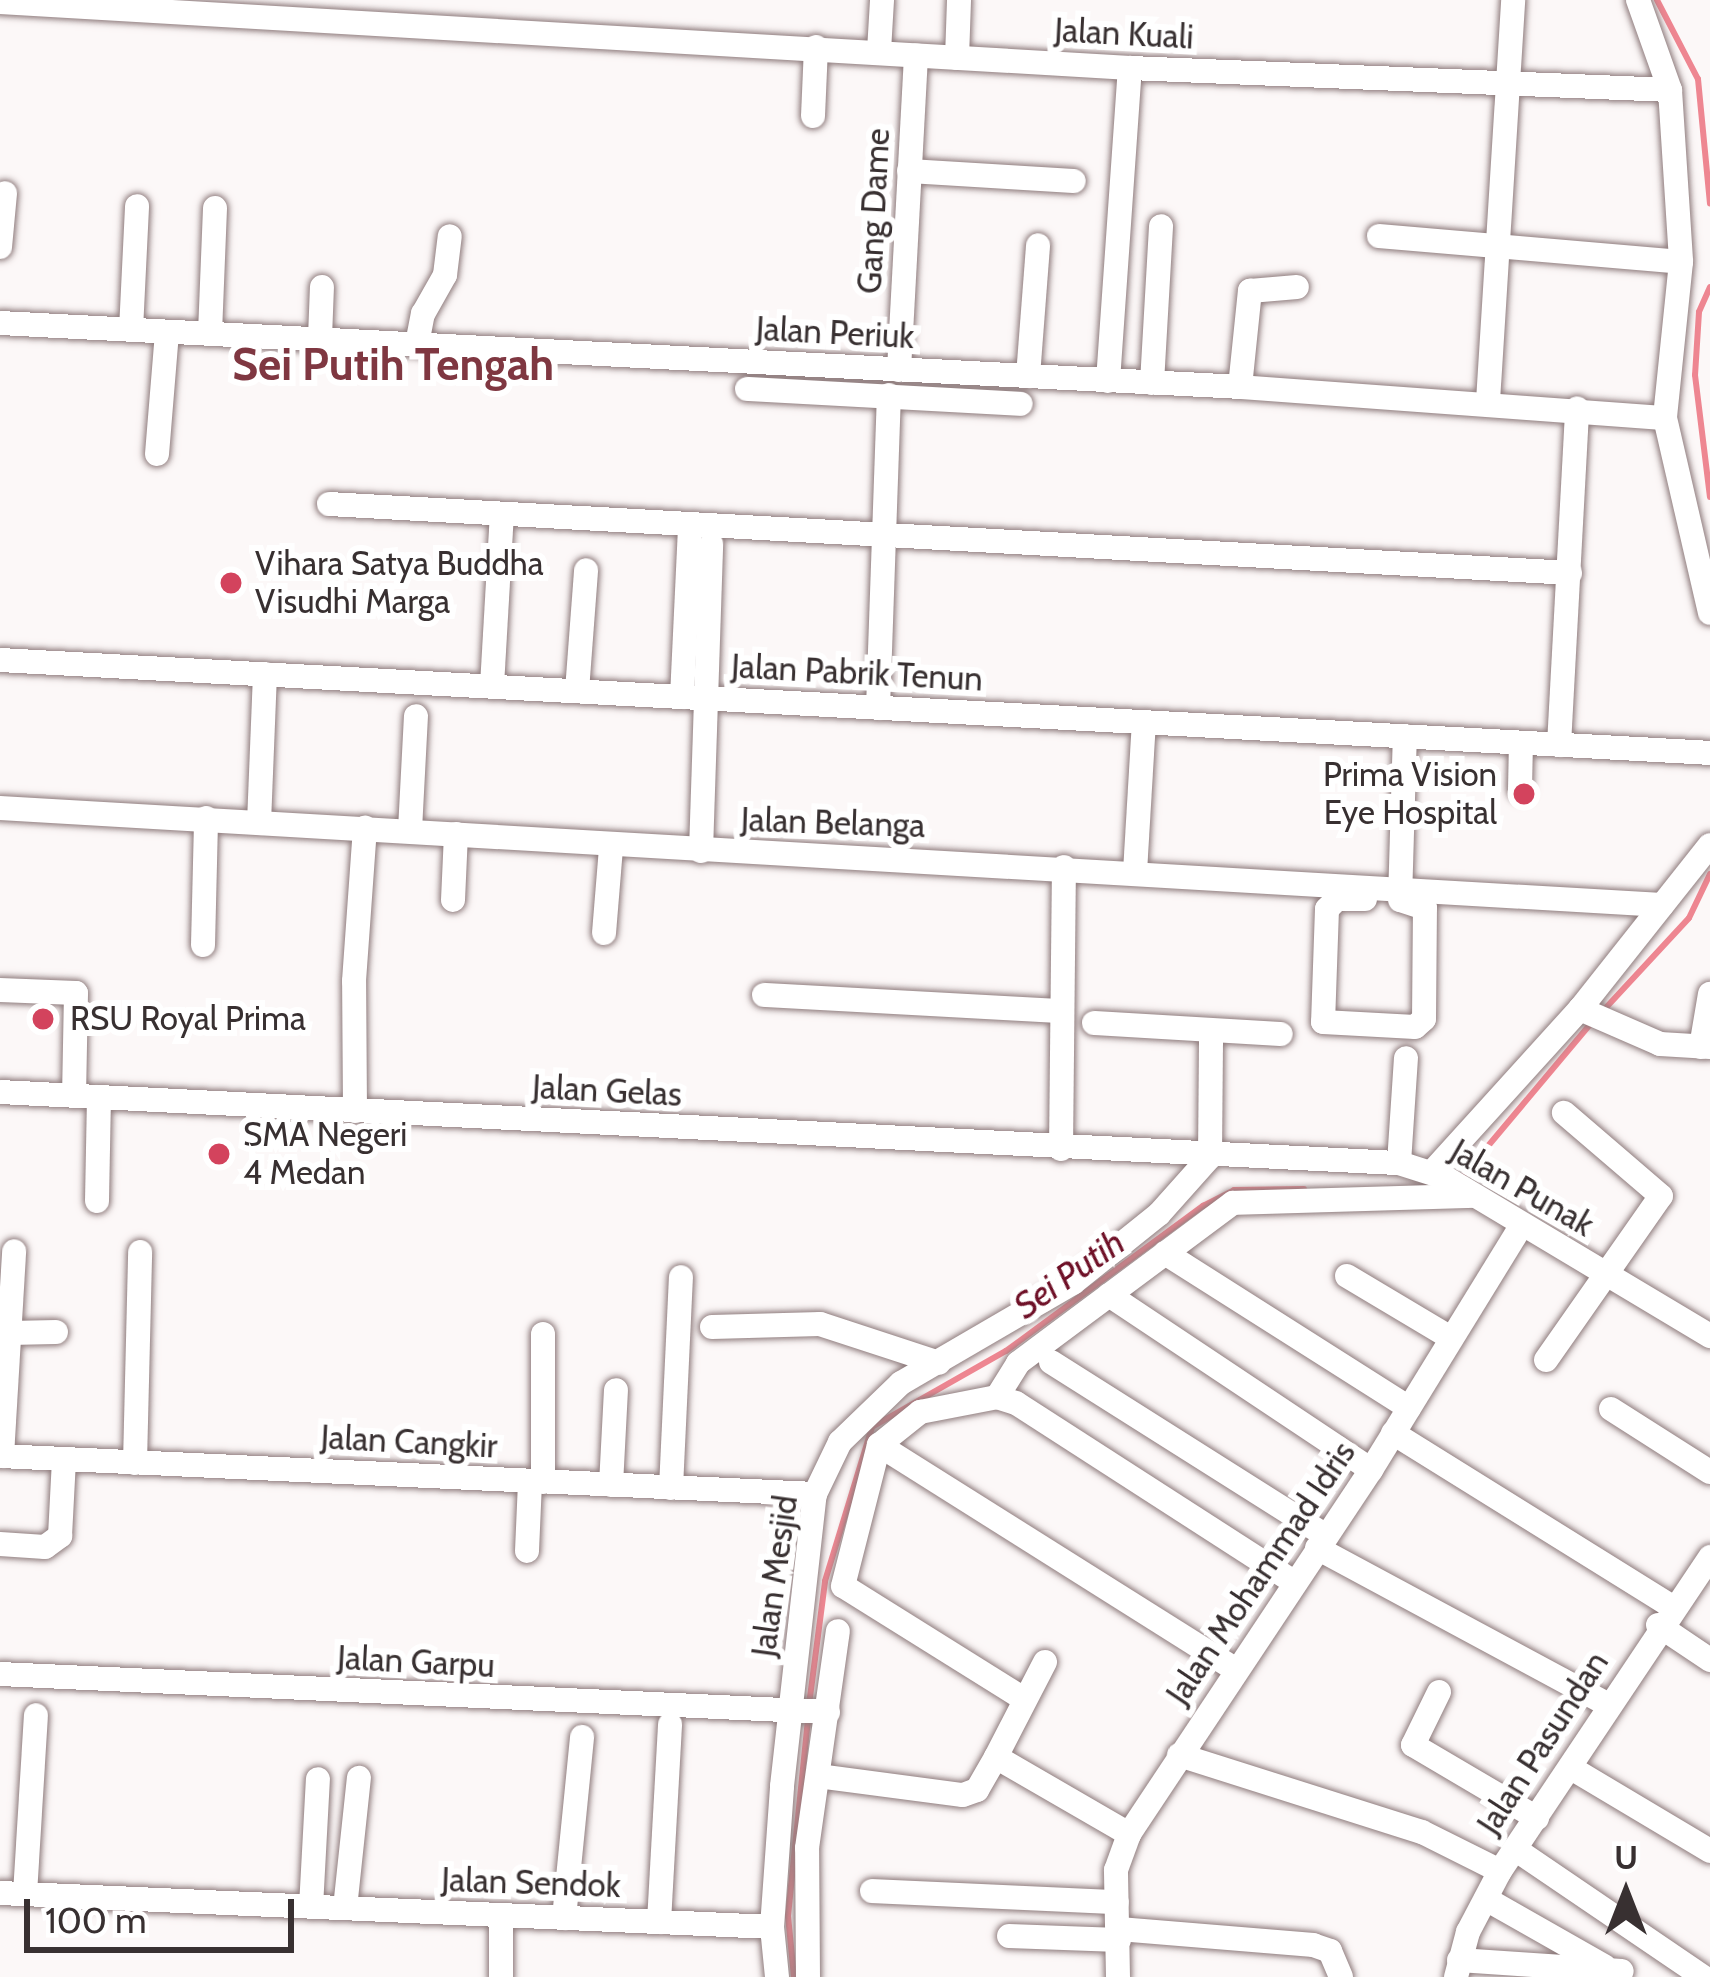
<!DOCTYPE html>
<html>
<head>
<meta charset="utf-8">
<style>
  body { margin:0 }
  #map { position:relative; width:1710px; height:1977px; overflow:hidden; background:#fcf8f8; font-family:Cabin,sans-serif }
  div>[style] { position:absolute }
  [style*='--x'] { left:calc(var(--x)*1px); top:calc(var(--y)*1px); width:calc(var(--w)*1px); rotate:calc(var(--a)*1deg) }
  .stream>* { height:6px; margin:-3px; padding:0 3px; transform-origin:3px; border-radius:3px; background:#ee8691 }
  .roads { filter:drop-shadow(0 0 3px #8f7c7d) drop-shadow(0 0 3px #8f7c7d) }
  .minor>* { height:24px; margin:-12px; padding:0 12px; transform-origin:12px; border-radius:12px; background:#fff }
  .dots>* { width:33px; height:33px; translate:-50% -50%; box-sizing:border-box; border:6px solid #fff; border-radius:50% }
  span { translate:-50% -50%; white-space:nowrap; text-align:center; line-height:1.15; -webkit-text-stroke:12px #fff; paint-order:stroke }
  .street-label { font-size:33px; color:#383031 }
  .poi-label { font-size:33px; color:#383031 }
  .left { translate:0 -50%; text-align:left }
  .right { translate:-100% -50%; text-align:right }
  .water-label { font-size:36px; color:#6e1027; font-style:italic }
  .district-label { font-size:45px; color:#7f3741; font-weight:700 }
  .north { position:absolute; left:1566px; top:1833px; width:120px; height:120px; -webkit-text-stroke:9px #fff; paint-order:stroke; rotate:0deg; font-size:33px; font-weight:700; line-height:48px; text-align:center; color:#383031 }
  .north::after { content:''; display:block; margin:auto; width:42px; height:54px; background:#383031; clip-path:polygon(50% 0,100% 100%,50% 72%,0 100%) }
  .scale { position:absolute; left:24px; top:1899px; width:270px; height:54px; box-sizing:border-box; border:6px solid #383031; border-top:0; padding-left:15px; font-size:36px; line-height:42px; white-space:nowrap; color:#383031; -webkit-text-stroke:9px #fff; paint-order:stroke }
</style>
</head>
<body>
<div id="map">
  <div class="stream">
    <i style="--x:1657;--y:0;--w:89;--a:62.6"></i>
    <i style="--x:1698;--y:79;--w:125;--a:84.5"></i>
    <i style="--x:1710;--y:287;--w:27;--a:114"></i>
    <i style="--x:1699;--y:312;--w:63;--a:93.6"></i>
    <i style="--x:1695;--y:375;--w:123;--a:83"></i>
    <i style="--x:1601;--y:1013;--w:129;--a:-47.2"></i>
    <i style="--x:1689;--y:918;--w:49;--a:-64.5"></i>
    <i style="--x:1462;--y:1177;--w:202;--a:-50"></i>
    <i style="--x:809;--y:1705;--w:125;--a:-82.6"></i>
    <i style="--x:825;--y:1581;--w:161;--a:-73"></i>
    <i style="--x:872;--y:1427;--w:154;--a:-29.6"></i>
    <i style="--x:1006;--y:1351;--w:245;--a:-36.4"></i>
    <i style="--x:1203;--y:1206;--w:35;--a:-27"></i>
    <i style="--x:1234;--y:1190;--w:70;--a:-0.8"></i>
    <i style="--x:794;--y:1977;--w:61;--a:-95.6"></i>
    <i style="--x:788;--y:1916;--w:199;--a:-84.2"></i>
  </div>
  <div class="roads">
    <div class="minor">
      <i style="--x:1638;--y:0;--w:96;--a:70.4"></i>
      <i style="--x:1670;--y:90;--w:172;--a:86.3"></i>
      <i style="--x:1681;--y:262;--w:157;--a:95.9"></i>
      <i style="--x:1665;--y:418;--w:200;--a:77"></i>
      <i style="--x:0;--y:2;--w:1132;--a:3.34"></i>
      <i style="--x:1130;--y:68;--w:540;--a:2.33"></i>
      <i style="--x:879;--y:51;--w:51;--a:-86.6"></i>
      <i style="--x:957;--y:58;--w:58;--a:-88"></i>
      <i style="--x:813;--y:116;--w:69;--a:-87.5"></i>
      <i style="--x:909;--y:171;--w:165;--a:3.5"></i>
      <i style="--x:1379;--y:236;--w:303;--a:4.9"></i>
      <i style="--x:0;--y:247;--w:54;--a:-84.7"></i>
      <i style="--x:0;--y:323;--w:1242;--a:2.95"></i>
      <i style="--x:1240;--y:387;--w:426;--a:4.2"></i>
      <i style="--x:131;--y:330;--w:124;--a:-87.2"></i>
      <i style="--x:210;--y:333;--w:125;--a:-87.7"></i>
      <i style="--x:320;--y:338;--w:51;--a:-87.8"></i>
      <i style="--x:417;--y:344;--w:31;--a:-79"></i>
      <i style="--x:423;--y:314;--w:45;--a:-60.6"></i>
      <i style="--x:445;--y:275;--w:39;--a:-83"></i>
      <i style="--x:899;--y:370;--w:315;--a:-86.9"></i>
      <i style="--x:1028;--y:376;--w:131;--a:-85.6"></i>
      <i style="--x:1108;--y:381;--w:314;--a:-86"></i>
      <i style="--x:1152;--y:383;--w:157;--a:-86.7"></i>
      <i style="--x:1240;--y:387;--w:97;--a:-84.1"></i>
      <i style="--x:1250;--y:291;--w:47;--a:-4.9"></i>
      <i style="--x:747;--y:389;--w:274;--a:3.1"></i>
      <i style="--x:1488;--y:401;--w:402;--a:-86.4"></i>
      <i style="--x:157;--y:454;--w:122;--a:-85.3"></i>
      <i style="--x:329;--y:504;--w:1243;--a:3.18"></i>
      <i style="--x:0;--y:660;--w:1713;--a:3.11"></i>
      <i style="--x:492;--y:686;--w:171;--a:-86.7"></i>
      <i style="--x:577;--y:691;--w:121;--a:-85.7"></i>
      <i style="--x:682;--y:697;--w:172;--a:-87.3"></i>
      <i style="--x:878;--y:708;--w:313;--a:-88"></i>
      <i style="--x:1559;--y:745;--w:337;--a:-86.9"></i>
      <i style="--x:1520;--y:789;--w:46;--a:-88.8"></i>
      <i style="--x:0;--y:808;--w:1665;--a:3.34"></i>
      <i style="--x:259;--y:823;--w:149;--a:-87.7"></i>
      <i style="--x:410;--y:830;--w:114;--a:-87"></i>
      <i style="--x:701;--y:851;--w:307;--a:-88.1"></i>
      <i style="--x:1135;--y:872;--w:150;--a:-86.6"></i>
      <i style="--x:1365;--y:899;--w:28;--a:180"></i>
      <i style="--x:1337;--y:899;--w:14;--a:135"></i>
      <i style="--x:1327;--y:909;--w:113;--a:92"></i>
      <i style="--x:1323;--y:1022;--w:92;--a:3.1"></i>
      <i style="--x:1415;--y:1027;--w:12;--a:-42"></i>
      <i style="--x:1424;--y:1019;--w:111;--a:-89.5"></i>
      <i style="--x:1425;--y:908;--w:25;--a:-162"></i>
      <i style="--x:453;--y:900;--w:66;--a:-87.4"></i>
      <i style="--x:1400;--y:900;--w:164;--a:-88.3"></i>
      <i style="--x:604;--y:933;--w:86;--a:-85.3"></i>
      <i style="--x:203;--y:945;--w:127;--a:-88.6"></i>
      <i style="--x:0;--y:990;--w:76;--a:2.3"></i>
      <i style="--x:76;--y:993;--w:103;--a:91.1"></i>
      <i style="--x:764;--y:995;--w:297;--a:3.1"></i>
      <i style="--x:1580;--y:1009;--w:87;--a:23.6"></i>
      <i style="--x:1660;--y:1044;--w:50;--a:3.4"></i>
      <i style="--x:1094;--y:1023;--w:187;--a:3.4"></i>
      <i style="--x:1701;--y:1047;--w:54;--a:-80.4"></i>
      <i style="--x:0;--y:1092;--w:1401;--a:2.91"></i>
      <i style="--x:1399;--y:1163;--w:49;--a:17.7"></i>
      <i style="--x:1446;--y:1178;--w:308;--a:30.9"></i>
      <i style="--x:355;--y:1111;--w:130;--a:-90.4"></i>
      <i style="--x:354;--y:981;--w:154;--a:-85.9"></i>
      <i style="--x:1061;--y:1149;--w:282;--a:-89.4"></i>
      <i style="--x:1210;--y:1157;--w:126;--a:-89.5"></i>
      <i style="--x:1399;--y:1163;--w:105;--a:-86.2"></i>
      <i style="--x:1433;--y:1171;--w:219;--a:-47.8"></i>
      <i style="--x:1580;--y:1009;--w:209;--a:-51.6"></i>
      <i style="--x:97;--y:1201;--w:104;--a:-88.9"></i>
      <i style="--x:1165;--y:1253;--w:289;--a:32.4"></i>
      <i style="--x:1347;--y:1276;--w:121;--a:30.8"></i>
      <i style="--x:1109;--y:1295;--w:315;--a:33.7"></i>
      <i style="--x:712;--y:1327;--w:108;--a:-1.6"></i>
      <i style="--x:820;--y:1324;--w:125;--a:18.1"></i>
      <i style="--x:10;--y:1333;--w:46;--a:-1.2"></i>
      <i style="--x:1546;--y:1360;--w:200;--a:-55"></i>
      <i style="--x:1661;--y:1196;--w:128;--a:-139.4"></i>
      <i style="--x:1051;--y:1362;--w:324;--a:32.3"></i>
      <i style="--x:997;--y:1397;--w:40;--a:-58"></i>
      <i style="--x:1018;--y:1363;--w:268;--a:-36.7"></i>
      <i style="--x:1233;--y:1203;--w:239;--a:-1.7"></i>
      <i style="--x:1611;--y:1409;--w:117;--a:32.5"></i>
      <i style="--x:1393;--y:1433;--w:329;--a:31.9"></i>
      <i style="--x:879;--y:1445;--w:421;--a:32.2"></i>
      <i style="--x:0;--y:1456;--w:816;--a:2.67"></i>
      <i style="--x:2;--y:1456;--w:205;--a:-86.6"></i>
      <i style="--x:135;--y:1463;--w:211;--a:-88.6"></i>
      <i style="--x:543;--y:1482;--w:148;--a:-90"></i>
      <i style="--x:611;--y:1485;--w:95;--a:-87"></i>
      <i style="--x:671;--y:1488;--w:211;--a:-87.3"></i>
      <i style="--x:0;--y:1544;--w:45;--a:3.8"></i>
      <i style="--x:45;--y:1547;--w:19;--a:-36"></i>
      <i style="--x:60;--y:1536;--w:77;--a:-87"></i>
      <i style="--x:1317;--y:1548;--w:331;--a:28.3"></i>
      <i style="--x:527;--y:1551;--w:70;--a:-87.5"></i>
      <i style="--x:1658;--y:1625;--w:63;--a:33.9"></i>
      <i style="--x:1045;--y:1662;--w:107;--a:117.3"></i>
      <i style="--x:996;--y:1757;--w:154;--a:30.1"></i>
      <i style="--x:0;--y:1674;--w:829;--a:2.63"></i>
      <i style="--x:1439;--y:1692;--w:59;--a:116.1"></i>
      <i style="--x:1413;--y:1745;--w:144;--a:30.5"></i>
      <i style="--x:1024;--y:1699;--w:213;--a:-148"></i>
      <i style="--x:843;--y:1586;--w:146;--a:-75.7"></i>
      <i style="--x:879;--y:1445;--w:53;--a:-38.8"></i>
      <i style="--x:920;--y:1412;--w:78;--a:-11"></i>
      <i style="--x:997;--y:1397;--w:20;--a:18"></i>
      <i style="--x:1016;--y:1403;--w:332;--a:32.8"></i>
      <i style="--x:1179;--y:1755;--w:255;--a:17.6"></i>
      <i style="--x:1422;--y:1832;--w:87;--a:26.6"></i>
      <i style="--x:1571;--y:1768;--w:162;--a:30.8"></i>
      <i style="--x:818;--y:1776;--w:146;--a:7.5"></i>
      <i style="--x:963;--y:1795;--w:15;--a:-20"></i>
      <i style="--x:977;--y:1790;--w:38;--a:-60"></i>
      <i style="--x:1515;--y:1849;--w:227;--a:34.2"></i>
      <i style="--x:872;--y:1891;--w:245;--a:2.6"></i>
      <i style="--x:0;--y:1893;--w:773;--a:2.52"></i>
      <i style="--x:25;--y:1894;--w:179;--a:-86.5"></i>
      <i style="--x:1486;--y:1899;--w:136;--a:29.6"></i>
      <i style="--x:311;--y:1907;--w:128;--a:-86.9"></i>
      <i style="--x:345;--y:1908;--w:131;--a:-83.9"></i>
      <i style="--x:564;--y:1918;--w:182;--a:-84.3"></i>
      <i style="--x:659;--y:1922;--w:198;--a:-86.8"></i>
      <i style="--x:1119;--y:1929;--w:195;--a:4.7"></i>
      <i style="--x:1313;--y:1945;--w:18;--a:19"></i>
      <i style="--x:1330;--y:1951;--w:28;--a:67"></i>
      <i style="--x:1009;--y:1936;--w:110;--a:2.1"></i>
      <i style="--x:1459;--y:1960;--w:163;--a:3.9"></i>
      <i style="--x:501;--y:1977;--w:62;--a:-90"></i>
      <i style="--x:777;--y:1977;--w:50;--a:-95.7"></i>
      <i style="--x:772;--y:1927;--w:141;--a:-85.9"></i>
      <i style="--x:782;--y:1786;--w:294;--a:-83.6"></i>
      <i style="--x:815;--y:1494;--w:58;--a:-64.3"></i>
      <i style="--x:840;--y:1442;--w:85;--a:-44"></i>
      <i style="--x:901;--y:1383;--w:199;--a:-30.2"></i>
      <i style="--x:1073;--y:1283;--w:110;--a:-38.7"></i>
      <i style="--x:1159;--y:1214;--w:76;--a:-48.2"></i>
      <i style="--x:808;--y:1977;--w:129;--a:-90.4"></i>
      <i style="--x:807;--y:1848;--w:219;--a:-81.9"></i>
      <i style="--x:1118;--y:1977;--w:107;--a:-91.1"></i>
      <i style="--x:1116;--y:1870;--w:38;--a:-70"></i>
      <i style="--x:1129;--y:1834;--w:437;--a:-56.4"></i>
      <i style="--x:1371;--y:1470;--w:288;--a:-58.4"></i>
      <i style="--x:1456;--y:1977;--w:47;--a:-75.1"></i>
      <i style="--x:1468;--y:1932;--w:69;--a:-62.3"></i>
      <i style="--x:1500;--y:1871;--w:378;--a:-56.2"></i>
    </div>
  </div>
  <div class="dots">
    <i style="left:231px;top:583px;background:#d3435d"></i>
    <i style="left:1524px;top:794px;background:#d3435d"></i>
    <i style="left:43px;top:1019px;background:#d3435d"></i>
    <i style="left:219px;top:1154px;background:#d3435d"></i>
  </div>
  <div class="street-label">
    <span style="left:1124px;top:34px;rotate:3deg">Jalan Kuali</span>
    <span style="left:874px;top:211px;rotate:-87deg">Gang Dame</span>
    <span style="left:835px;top:333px;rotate:3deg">Jalan Periuk</span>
    <span style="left:857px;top:673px;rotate:3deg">Jalan Pabrik Tenun</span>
    <span style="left:833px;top:823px;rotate:2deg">Jalan Belanga</span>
    <span style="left:607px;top:1091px;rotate:3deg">Jalan Gelas</span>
    <span style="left:1522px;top:1188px;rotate:30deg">Jalan Punak</span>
    <span style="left:409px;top:1442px;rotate:3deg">Jalan Cangkir</span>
    <span style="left:1261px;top:1573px;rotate:-56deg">Jalan Mohammad Idris</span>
    <span style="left:775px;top:1576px;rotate:-82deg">Jalan Mesjid</span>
    <span style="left:416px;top:1662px;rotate:3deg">Jalan Garpu</span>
    <span style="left:1543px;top:1743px;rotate:-57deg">Jalan Pasundan</span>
    <span style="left:531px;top:1883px;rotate:2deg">Jalan Sendok</span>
  </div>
  <div class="poi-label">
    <span class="left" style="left:255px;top:583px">Vihara Satya Buddha<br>Visudhi Marga</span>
    <span class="right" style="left:1497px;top:794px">Prima Vision<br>Eye Hospital</span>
    <span class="left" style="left:70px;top:1019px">RSU Royal Prima</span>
    <span class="left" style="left:243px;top:1154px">SMA Negeri<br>4 Medan</span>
  </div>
  <div class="water-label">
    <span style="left:1069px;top:1274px;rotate:-35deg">Sei Putih</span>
  </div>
  <div class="district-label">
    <span style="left:393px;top:365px">Sei Putih Tengah</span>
  </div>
  <div class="north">U</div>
  <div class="scale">100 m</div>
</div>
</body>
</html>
